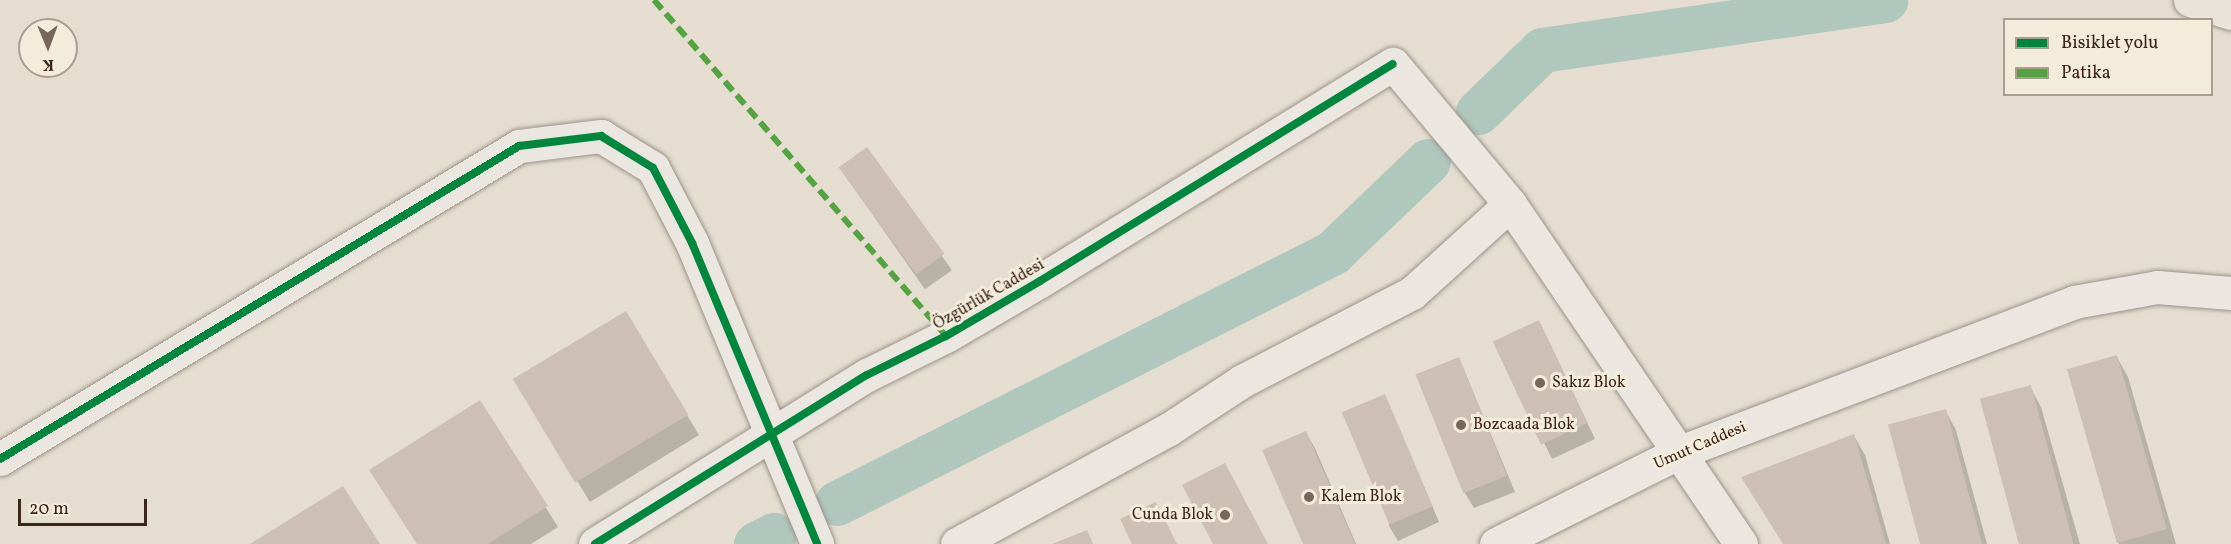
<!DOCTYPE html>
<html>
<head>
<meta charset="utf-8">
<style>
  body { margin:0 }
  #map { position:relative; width:2231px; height:544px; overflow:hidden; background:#e5ded0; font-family:Vollkorn,serif }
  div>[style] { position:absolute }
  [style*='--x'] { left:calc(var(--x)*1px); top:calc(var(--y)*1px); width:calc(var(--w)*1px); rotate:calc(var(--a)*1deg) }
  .shadow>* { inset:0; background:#0003; transform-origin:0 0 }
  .canal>* { height:45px; margin:-22.5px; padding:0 22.5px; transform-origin:22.5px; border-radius:22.5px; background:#b0c7be }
  .building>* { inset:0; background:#cdbfb3; transform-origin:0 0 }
  .roads { filter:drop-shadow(0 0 2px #9a948b) drop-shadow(0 0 2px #9a948b) }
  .street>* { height:33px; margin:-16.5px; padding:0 16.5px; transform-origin:16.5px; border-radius:16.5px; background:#ebe7e0 }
  .secondary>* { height:33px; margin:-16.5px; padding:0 16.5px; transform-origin:16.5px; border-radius:16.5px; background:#ebe7e0 }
  .highway>* { height:33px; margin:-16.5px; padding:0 16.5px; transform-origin:16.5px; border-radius:16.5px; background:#e8e3db }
  .quiet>* { height:6px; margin-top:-3px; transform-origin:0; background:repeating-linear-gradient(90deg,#54a341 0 12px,transparent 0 18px) }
  .cycleway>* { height:8px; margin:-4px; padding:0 4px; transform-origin:4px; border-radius:4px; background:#00873e }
  .dots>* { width:16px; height:16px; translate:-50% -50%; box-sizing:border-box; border:3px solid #f4ecdb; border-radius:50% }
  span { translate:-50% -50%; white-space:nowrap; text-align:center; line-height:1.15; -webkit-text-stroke:6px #f4ecdb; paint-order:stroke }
  .street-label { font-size:16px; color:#3c261c }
  .poi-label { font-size:16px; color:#3c261c }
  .left { translate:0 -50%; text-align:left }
  .right { translate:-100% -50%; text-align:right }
  .legend { position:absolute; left:2003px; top:18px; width:210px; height:78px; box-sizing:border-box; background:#f4ecdb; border:2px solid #aa9d8f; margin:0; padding:8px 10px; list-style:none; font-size:18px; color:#3c261c }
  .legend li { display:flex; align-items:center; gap:12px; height:30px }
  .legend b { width:30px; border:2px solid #aa9d8f }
  .north { position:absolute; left:18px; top:18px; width:60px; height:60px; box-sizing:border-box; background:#f4ecdb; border:2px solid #aa9d8f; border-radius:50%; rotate:179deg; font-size:16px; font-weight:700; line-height:24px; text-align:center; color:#3c261c }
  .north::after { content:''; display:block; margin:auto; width:21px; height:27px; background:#77665b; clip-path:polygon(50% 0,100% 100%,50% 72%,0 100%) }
  .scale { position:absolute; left:18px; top:499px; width:129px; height:27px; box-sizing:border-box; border:3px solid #3c261c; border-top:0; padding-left:8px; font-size:18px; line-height:21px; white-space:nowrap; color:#3c261c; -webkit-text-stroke:4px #f4ecdb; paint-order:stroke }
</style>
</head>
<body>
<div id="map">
  <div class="shadow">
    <i style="left:867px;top:149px;width:148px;height:33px;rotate:55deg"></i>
    <i style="clip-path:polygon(625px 313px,699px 435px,590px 502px,527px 400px)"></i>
    <i style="clip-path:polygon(1547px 337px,1595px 439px,1552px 459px,1494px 342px)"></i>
    <i style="clip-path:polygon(2117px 357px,2128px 377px,2176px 544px,2119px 544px,2069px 371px)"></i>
    <i style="clip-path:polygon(1459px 358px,1515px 492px,1474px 508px,1465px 493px)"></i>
    <i style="clip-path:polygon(2030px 387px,2041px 407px,2080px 544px,2023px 544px)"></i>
    <i style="clip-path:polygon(1385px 395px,1439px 522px,1398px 541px,1389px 526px)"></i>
    <i style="clip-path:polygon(480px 402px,558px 527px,531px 544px,417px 544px)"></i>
    <i style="clip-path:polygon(1945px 410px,1956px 430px,1987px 544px,1922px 544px)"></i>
    <i style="clip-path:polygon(1306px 433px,1315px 448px,1356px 544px,1304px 544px)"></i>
    <i style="clip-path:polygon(1854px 436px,1865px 455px,1890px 544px,1784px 544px)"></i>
  </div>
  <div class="canal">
    <i style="--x:1478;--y:112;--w:89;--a:-44.1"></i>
    <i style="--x:1542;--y:50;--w:347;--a:-8.3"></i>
    <i style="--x:837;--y:503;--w:555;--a:-26.8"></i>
    <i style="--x:1332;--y:253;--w:133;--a:-43.8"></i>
    <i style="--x:756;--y:544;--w:20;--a:-27"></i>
  </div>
  <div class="building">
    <i style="left:867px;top:147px;width:132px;height:35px;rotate:54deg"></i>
    <i style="left:626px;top:311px;width:121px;height:132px;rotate:59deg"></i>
    <i style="left:1539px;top:320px;width:114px;height:51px;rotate:65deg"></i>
    <i style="left:2117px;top:355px;width:181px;height:52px;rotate:74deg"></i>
    <i style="left:1459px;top:357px;width:128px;height:47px;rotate:68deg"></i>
    <i style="left:2031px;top:385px;width:165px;height:53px;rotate:75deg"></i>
    <i style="left:1385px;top:394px;width:122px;height:47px;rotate:67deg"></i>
    <i style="clip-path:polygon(480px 400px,548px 506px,488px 544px,417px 544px,369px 470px)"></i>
    <i style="left:1946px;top:409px;width:140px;height:60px;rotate:75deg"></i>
    <i style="clip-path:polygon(1306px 431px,1355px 544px,1303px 544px,1262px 450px)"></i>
    <i style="clip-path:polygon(1854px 434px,1886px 544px,1783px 544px,1741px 477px)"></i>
    <i style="clip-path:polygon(1225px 463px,1268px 544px,1213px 544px,1182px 485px)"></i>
    <i style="clip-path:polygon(343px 486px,380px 544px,250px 544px)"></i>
    <i style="clip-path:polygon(1156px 502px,1177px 544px,1132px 544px,1120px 519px)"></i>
    <i style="clip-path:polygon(1087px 530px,1093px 544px,1052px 544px)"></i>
  </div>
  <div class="roads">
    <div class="street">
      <i style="--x:1393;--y:64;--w:182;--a:50.1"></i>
      <i style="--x:1510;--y:204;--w:411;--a:55.8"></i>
      <i style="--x:0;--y:459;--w:606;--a:-31.09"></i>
      <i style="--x:519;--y:146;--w:83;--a:-7"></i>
      <i style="--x:601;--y:136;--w:61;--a:31.6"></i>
      <i style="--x:653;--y:168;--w:85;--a:62.5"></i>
      <i style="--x:692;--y:243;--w:326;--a:67.4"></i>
      <i style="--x:957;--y:544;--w:241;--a:-28.5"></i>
      <i style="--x:1169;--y:429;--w:87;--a:-33.3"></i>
      <i style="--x:1242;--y:381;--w:191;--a:-27.4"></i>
      <i style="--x:1412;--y:293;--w:132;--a:-42.2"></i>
      <i style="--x:1496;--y:544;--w:206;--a:-26.6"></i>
      <i style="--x:1680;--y:452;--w:422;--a:-20.8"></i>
      <i style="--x:2074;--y:302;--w:84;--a:-10.2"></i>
      <i style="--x:2157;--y:287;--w:74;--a:4.6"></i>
    </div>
    <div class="secondary">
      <i style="--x:595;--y:544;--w:320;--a:-31.9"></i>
      <i style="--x:867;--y:375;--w:88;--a:-26.3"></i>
      <i style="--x:946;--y:336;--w:109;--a:-30.3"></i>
      <i style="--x:1040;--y:281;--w:414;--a:-31.6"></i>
    </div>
    <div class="highway">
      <i style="--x:2190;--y:0;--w:43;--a:17.6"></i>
    </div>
  </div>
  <div class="quiet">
    <i style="--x:654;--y:0;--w:445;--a:49"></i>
  </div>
  <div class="cycleway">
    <i style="--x:0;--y:459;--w:606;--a:-31.09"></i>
    <i style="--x:519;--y:146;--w:83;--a:-7"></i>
    <i style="--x:601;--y:136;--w:61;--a:31.6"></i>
    <i style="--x:653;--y:168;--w:85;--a:62.5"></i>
    <i style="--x:692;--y:243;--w:326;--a:67.4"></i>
    <i style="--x:595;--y:544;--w:320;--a:-31.9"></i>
    <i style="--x:867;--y:375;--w:88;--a:-26.3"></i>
    <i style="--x:946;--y:336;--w:109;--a:-30.3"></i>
    <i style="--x:1040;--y:281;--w:414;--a:-31.6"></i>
  </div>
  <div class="dots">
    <i style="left:1540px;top:383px;background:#77665b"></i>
    <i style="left:1461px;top:425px;background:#77665b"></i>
    <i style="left:1309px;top:497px;background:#77665b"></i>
    <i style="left:1225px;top:515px;background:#77665b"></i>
  </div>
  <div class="street-label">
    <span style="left:989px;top:295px;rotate:-30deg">Özgürlük Caddesi</span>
    <span style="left:1700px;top:446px;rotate:-23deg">Umut Caddesi</span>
  </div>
  <div class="poi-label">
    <span class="left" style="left:1552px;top:383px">Sakız Blok</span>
    <span class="left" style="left:1473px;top:425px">Bozcaada Blok</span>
    <span class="left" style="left:1321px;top:497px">Kalem Blok</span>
    <span class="right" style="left:1213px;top:515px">Cunda Blok</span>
  </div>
  <ul class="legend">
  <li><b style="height:8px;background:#00873e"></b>Bisiklet yolu</li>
  <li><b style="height:8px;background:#54a341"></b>Patika</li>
  </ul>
  <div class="north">K</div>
  <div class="scale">20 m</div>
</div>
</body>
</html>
